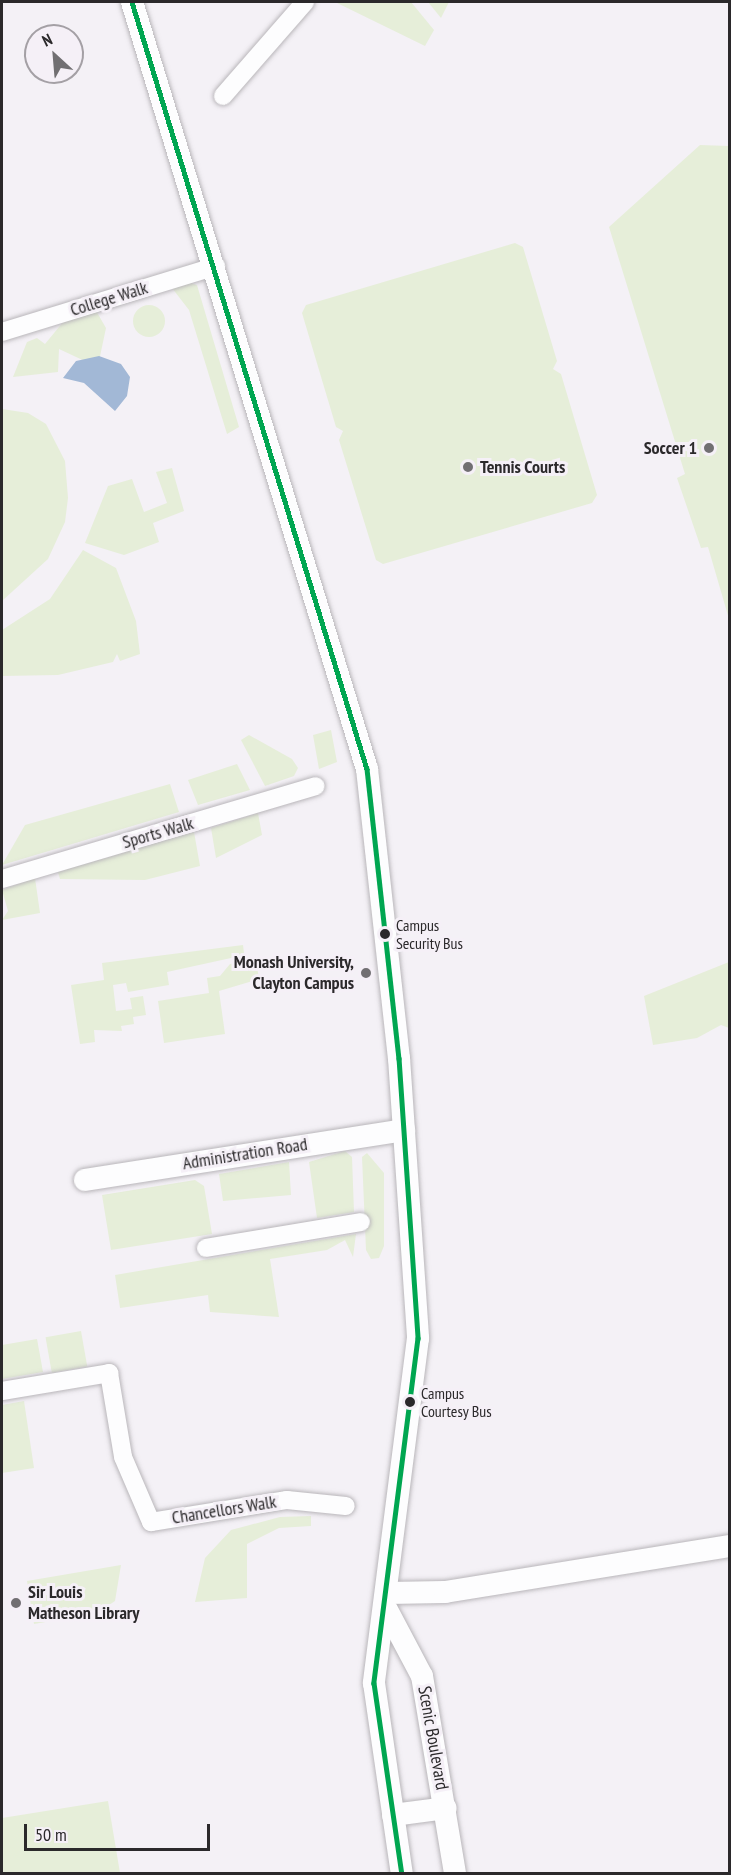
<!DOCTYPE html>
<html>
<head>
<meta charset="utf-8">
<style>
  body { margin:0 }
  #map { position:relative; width:731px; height:1875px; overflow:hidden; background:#f4f1f6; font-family:"PT Sans Narrow",sans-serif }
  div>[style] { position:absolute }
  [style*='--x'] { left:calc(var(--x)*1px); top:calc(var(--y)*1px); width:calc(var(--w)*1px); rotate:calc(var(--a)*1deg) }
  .green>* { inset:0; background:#e6eed9; transform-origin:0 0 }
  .round { border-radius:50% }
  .water>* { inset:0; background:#a2b8d6 }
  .roads { filter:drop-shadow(0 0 2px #b9b6ba) drop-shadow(0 0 2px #b9b6ba) }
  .pedestrian>* { height:18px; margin:-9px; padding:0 9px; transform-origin:9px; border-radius:9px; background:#fdfdfe }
  .minor>* { height:22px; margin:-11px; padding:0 11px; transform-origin:11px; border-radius:11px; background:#fdfdfe }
  .bus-1>* { height:4.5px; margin:-2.25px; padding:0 2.25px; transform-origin:2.25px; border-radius:2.25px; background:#00a651 }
  .dots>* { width:16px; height:16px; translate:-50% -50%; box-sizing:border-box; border:3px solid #f5f0f7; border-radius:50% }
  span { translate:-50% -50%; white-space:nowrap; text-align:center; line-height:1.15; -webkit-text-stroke:6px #f5f0f7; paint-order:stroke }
  .bus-label { font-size:16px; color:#2b292b }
  .left { translate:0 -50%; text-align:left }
  .street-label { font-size:18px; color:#2b292b }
  .poi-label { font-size:18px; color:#2b292b; font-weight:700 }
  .right { translate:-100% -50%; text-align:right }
  .frame { position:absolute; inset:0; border:3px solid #2b292b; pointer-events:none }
  .north { position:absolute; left:24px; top:24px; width:60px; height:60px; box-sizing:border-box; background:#f5f0f7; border:2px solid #a4a0a5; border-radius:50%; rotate:334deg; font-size:16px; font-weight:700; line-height:24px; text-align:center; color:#2b292b }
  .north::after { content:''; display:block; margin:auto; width:21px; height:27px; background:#716f72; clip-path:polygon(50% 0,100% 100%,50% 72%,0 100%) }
  .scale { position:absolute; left:24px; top:1824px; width:186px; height:27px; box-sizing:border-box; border:3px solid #2b292b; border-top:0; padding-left:8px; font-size:18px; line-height:21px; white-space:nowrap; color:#2b292b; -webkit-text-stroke:4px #f5f0f7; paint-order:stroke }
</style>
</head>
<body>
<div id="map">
  <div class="green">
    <i style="clip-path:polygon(335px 2px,411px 2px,434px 30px,425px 46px)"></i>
    <i style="clip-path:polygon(428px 2px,449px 2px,441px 18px)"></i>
    <i style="clip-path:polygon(700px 145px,729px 146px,729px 619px,708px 547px,701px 548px,677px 478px,685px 474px,609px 227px)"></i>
    <i style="clip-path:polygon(515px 243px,523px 247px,557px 361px,553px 369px,561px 374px,597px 495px,592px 503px,383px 564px,376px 560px,339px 440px,343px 431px,336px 427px,302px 313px,306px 305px)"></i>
    <i style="clip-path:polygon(191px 283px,197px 285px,239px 427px,227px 434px,189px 310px,172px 288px)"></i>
    <i class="round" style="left:133px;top:305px;width:32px;height:32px"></i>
    <i style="clip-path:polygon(95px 309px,106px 328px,99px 361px,89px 363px,59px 349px,58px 372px,13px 377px,27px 342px,37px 338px,45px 344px,68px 316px)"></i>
    <i style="clip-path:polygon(2px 409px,28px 413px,46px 424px,65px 461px,68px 498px,65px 522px,48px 559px,2px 601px)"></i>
    <i style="clip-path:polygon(172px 468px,184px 511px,153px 523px,159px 542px,124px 555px,85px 543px,108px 486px,132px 479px,144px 512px,167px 503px,156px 472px)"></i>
    <i style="clip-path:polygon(83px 550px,116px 568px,136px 621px,140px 654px,120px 661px,117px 654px,113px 662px,58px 675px,2px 676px,2px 630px,50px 599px)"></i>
    <i style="clip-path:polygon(331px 730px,337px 762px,319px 769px,313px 735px)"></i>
    <i style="clip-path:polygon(249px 735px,292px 759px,298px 768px,294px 776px,265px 786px,241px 740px)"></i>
    <i style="clip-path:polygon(237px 764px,250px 790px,198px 805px,188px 780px)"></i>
    <i style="clip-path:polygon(170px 784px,179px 812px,2px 865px,25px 825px)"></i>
    <i style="clip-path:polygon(258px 813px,262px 835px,216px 858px,211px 828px)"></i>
    <i style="clip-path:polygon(194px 832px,200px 866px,145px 880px,60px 879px,58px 872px)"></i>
    <i style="clip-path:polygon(35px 878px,40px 913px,2px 920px,8px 911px,2px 890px)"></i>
    <i style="clip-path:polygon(243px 945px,244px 953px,231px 958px,167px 972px,169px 985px,128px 992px,126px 983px,113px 985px,116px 1011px,132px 1009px,130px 998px,143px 996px,146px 1015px,133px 1017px,134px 1024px,121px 1026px,122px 1031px,94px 1030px,95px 1042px,80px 1044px,71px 985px,104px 980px,102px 963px)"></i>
    <i style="clip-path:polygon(256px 960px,259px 979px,219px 991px,225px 1034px,164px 1043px,158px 1001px,209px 993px,207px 978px,220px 976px,230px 964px)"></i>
    <i style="clip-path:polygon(729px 962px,729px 1028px,721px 1025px,697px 1038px,653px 1045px,644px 996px)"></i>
    <i style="clip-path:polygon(345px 1151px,352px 1157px,354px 1212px,317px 1218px,309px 1162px)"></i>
    <i style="clip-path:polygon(367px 1153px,384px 1173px,384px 1246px,379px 1258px,371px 1259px,366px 1250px,362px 1157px)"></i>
    <i style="clip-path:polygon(289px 1162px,291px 1195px,223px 1201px,219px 1174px)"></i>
    <i style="clip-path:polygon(195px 1180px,204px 1186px,212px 1234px,111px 1250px,102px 1195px)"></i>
    <i style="clip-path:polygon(356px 1234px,353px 1257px,345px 1240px,327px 1250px,270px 1259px,279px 1317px,210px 1312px,208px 1295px,120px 1308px,115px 1275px)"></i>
    <i style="left:81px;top:1331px;width:36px;height:36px;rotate:80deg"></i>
    <i style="clip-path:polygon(37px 1339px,43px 1372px,2px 1379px,2px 1345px)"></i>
    <i style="clip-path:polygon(24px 1401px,34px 1468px,2px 1473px,2px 1405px)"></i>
    <i style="clip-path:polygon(311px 1516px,311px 1526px,279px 1528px,247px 1544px,247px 1598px,195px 1602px,205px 1558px,231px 1530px,280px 1517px)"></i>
    <i style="clip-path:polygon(121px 1565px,115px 1601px,97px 1613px,34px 1624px,27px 1581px)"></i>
    <i style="clip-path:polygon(108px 1801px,120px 1873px,2px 1873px,2px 1818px)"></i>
  </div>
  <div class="water">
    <i style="clip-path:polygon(99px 356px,121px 364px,130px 377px,127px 396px,115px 411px,84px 383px,63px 378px,76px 361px)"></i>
  </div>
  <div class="roads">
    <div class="pedestrian">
      <i style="--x:223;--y:96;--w:125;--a:-48.9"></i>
      <i style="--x:2;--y:332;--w:224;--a:-17.1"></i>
      <i style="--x:2;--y:879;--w:327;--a:-16.5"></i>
      <i style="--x:206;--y:1248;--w:157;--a:-9.5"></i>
      <i style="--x:2;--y:1391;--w:109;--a:-9.5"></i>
      <i style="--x:109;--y:1373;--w:85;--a:80.5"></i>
      <i style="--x:123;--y:1457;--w:71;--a:66.7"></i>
      <i style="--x:151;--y:1522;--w:138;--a:-9.2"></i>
      <i style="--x:287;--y:1500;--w:59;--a:5.8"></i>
    </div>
    <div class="minor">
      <i style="--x:132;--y:2;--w:802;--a:72.97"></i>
      <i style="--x:367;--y:769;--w:291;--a:83.7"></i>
      <i style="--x:399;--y:1058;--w:281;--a:86.1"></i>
      <i style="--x:418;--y:1338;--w:348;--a:97.3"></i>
      <i style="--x:374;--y:1683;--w:193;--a:81.7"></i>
      <i style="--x:85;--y:1180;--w:323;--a:-8.9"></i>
      <i style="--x:388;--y:1593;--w:57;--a:-1"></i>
      <i style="--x:445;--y:1592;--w:289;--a:-9.2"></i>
      <i style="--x:387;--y:1610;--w:75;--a:62.1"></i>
      <i style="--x:422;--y:1676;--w:201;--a:80.5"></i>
      <i style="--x:393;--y:1815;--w:53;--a:-7.5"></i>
    </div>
  </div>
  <div class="bus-1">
    <i style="--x:132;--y:2;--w:802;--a:72.97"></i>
    <i style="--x:367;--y:769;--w:291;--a:83.7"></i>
    <i style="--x:399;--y:1058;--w:281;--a:86.1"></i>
    <i style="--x:418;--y:1338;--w:348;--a:97.3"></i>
    <i style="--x:374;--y:1683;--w:193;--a:81.7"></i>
  </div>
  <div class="dots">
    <i style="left:709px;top:448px;background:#716f72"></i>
    <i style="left:468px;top:467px;background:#716f72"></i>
    <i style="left:385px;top:934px;background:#2b292b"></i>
    <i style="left:366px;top:973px;background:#716f72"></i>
    <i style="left:410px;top:1402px;background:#2b292b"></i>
    <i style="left:16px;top:1603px;background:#716f72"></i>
  </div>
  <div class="bus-label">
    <span class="left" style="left:396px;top:934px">Campus<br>Security Bus</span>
    <span class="left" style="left:421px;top:1402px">Campus<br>Courtesy Bus</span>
  </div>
  <div class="street-label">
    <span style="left:109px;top:299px;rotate:-17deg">College Walk</span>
    <span style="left:158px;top:833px;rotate:-16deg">Sports Walk</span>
    <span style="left:245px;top:1154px;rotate:-9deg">Administration Road</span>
    <span style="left:224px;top:1510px;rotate:-9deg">Chancellors Walk</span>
    <span style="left:433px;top:1738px;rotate:80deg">Scenic Boulevard</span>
  </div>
  <div class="poi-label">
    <span class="right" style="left:697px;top:448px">Soccer 1</span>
    <span class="left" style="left:480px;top:467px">Tennis Courts</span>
    <span class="right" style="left:354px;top:973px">Monash University,<br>Clayton Campus</span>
    <span class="left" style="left:28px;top:1603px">Sir Louis<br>Matheson Library</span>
  </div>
  <div class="frame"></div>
  <div class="north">N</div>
  <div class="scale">50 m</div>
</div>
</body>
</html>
